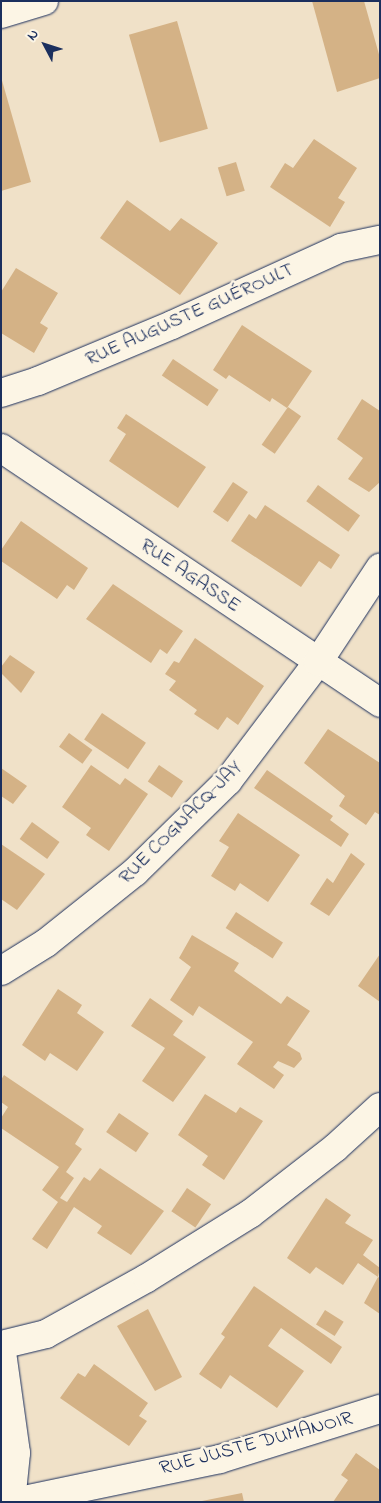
<!DOCTYPE html>
<html>
<head>
<meta charset="utf-8">
<style>
  body { margin:0 }
  #map { position:relative; width:381px; height:1503px; overflow:hidden; background:#f0e1c8; font-family:"Indie Flower",sans-serif }
  div>[style] { position:absolute }
  [style*='--x'] { left:calc(var(--x)*1px); top:calc(var(--y)*1px); width:calc(var(--w)*1px); rotate:calc(var(--a)*1deg) }
  .building>* { inset:0; background:#d4b286; transform-origin:0 0 }
  .roads { filter:drop-shadow(0 0 1px #1b2f5e) drop-shadow(0 0 1px #1b2f5e) }
  .minor>* { height:28px; margin:-14px; padding:0 14px; transform-origin:14px; border-radius:14px; background:#fcf5e5 }
  .tertiary>* { height:28px; margin:-14px; padding:0 14px; transform-origin:14px; border-radius:14px; background:#fcf5e5 }
  span { translate:-50% -50%; white-space:nowrap; text-align:center; line-height:1.15; -webkit-text-stroke:5px #fcf5e5; paint-order:stroke }
  .street-label { font-size:20px; color:#1b2f5e }
  .frame { position:absolute; inset:0; border:2px solid #1b2f5e; pointer-events:none }
  .north { position:absolute; left:20px; top:20px; width:50px; height:50px; -webkit-text-stroke:4px #fcf5e5; paint-order:stroke; rotate:310deg; font-size:14px; font-weight:700; line-height:20px; text-align:center; color:#1b2f5e }
  .north::after { content:''; display:block; margin:auto; width:18px; height:22px; background:#1b2f5e; clip-path:polygon(50% 0,100% 100%,50% 72%,0 100%) }
</style>
</head>
<body>
<div id="map">
  <div class="building">
    <i style="clip-path:polygon(312px 1px,364px 1px,380px 58px,380px 78px,337px 92px)"></i>
    <i style="left:177px;top:21px;width:112px;height:50px;rotate:74deg"></i>
    <i style="clip-path:polygon(1px 77px,31px 182px,1px 191px)"></i>
    <i style="clip-path:polygon(314px 139px,357px 168px,338px 198px,345px 202px,330px 227px,270px 187px,285px 163px,293px 168px)"></i>
    <i style="left:236px;top:162px;width:30px;height:19px;rotate:73deg"></i>
    <i style="clip-path:polygon(127px 200px,170px 231px,181px 218px,218px 243px,180px 295px,100px 238px)"></i>
    <i style="clip-path:polygon(16px 268px,58px 293px,40px 323px,48px 328px,34px 353px,1px 333px,1px 292px)"></i>
    <i style="clip-path:polygon(242px 325px,312px 371px,287px 408px,272px 398px,270px 402px,229px 375px,226px 379px,213px 370px)"></i>
    <i style="left:173px;top:359px;width:55px;height:20px;rotate:34deg"></i>
    <i style="clip-path:polygon(362px 399px,380px 411px,380px 482px,369px 492px,348px 479px,363px 458px,337px 439px)"></i>
    <i style="left:288px;top:407px;width:16px;height:46px;rotate:35deg"></i>
    <i style="clip-path:polygon(126px 414px,206px 467px,178px 508px,109px 461px,126px 434px,117px 428px)"></i>
    <i style="left:233px;top:482px;width:18px;height:36px;rotate:34deg"></i>
    <i style="left:318px;top:485px;width:52px;height:20px;rotate:36deg"></i>
    <i style="clip-path:polygon(265px 505px,340px 555px,331px 569px,319px 561px,301px 587px,231px 541px,249px 514px,256px 519px)"></i>
    <i style="clip-path:polygon(21px 521px,88px 568px,74px 590px,67px 585px,57px 599px,1px 561px,1px 550px)"></i>
    <i style="clip-path:polygon(113px 584px,183px 631px,167px 654px,160px 649px,151px 663px,86px 619px)"></i>
    <i style="clip-path:polygon(195px 638px,264px 686px,238px 725px,227px 717px,218px 730px,194px 714px,197px 710px,169px 690px,176px 681px,165px 674px,174px 661px,179px 663px)"></i>
    <i style="clip-path:polygon(10px 655px,35px 672px,21px 693px,1px 673px,1px 667px)"></i>
    <i style="left:102px;top:713px;width:53px;height:32px;rotate:34deg"></i>
    <i style="clip-path:polygon(328px 729px,380px 763px,380px 815px,375px 812px,366px 825px,339px 806px,345px 796px,304px 763px)"></i>
    <i style="left:69px;top:733px;width:29px;height:17px;rotate:36deg"></i>
    <i style="clip-path:polygon(91px 765px,120px 785px,125px 778px,148px 794px,109px 851px,86px 835px,91px 828px,62px 807px)"></i>
    <i style="left:159px;top:765px;width:29px;height:20px;rotate:34deg"></i>
    <i style="clip-path:polygon(1px 768px,27px 786px,13px 804px,1px 796px)"></i>
    <i style="clip-path:polygon(267px 770px,333px 816px,330px 820px,349px 834px,341px 847px,254px 788px)"></i>
    <i style="clip-path:polygon(238px 813px,300px 855px,268px 902px,240px 883px,235px 891px,211px 876px,229px 847px,219px 841px)"></i>
    <i style="left:32px;top:822px;width:34px;height:21px;rotate:36deg"></i>
    <i style="clip-path:polygon(1px 844px,45px 874px,17px 910px,1px 899px)"></i>
    <i style="clip-path:polygon(351px 853px,365px 864px,329px 916px,310px 904px,327px 878px,333px 883px)"></i>
    <i style="left:236px;top:912px;width:56px;height:19px;rotate:33deg"></i>
    <i style="clip-path:polygon(192px 935px,239px 963px,234px 971px,281px 1004px,287px 996px,310px 1011px,287px 1045px,300px 1053px,302px 1059px,294px 1068px,278px 1061px,273px 1067px,284px 1075px,274px 1089px,237px 1064px,253px 1042px,199px 1006px,193px 1016px,170px 1000px,191px 967px,179px 958px)"></i>
    <i style="clip-path:polygon(380px 954px,380px 1002px,358px 986px)"></i>
    <i style="clip-path:polygon(58px 989px,82px 1005px,77px 1013px,104px 1032px,77px 1071px,50px 1053px,45px 1061px,22px 1045px)"></i>
    <i style="clip-path:polygon(150px 998px,183px 1021px,173px 1035px,206px 1057px,173px 1102px,142px 1081px,165px 1048px,131px 1026px)"></i>
    <i style="clip-path:polygon(4px 1075px,84px 1129px,75px 1144px,82px 1149px,66px 1172px,74px 1178px,60px 1198px,67px 1202px,84px 1177px,90px 1181px,100px 1168px,164px 1211px,131px 1255px,97px 1233px,102px 1226px,74px 1207px,47px 1249px,32px 1239px,58px 1202px,42px 1190px,59px 1167px,1px 1128px,1px 1118px,8px 1107px,1px 1102px,1px 1080px)"></i>
    <i style="clip-path:polygon(205px 1094px,236px 1113px,240px 1107px,263px 1121px,224px 1180px,202px 1165px,208px 1156px,178px 1135px)"></i>
    <i style="left:119px;top:1113px;width:36px;height:23px;rotate:34deg"></i>
    <i style="left:187px;top:1188px;width:29px;height:28px;rotate:34deg"></i>
    <i style="clip-path:polygon(326px 1198px,351px 1215px,345px 1223px,373px 1240px,363px 1255px,380px 1268px,378px 1277px,358px 1263px,343px 1285px,316px 1267px,310px 1274px,287px 1258px)"></i>
    <i style="clip-path:polygon(378px 1277px,380px 1278px,380px 1314px,364px 1303px)"></i>
    <i style="clip-path:polygon(254px 1286px,342px 1347px,331px 1364px,281px 1328px,268px 1346px,304px 1371px,277px 1408px,230px 1375px,221px 1389px,199px 1374px,225px 1337px,221px 1334px)"></i>
    <i style="clip-path:polygon(148px 1309px,182px 1377px,155px 1391px,117px 1326px)"></i>
    <i style="left:325px;top:1310px;width:22px;height:17px;rotate:32deg"></i>
    <i style="clip-path:polygon(94px 1364px,148px 1403px,139px 1416px,147px 1421px,129px 1446px,60px 1398px,78px 1373px,85px 1377px)"></i>
    <i style="clip-path:polygon(356px 1453px,380px 1470px,380px 1502px,333px 1502px,348px 1480px,341px 1475px)"></i>
    <i style="clip-path:polygon(242px 1493px,244px 1502px,202px 1502px,202px 1501px)"></i>
  </div>
  <div class="roads">
    <div class="minor">
      <i style="--x:1;--y:14;--w:45;--a:-16.8"></i>
      <i style="--x:1;--y:393;--w:39;--a:-18"></i>
      <i style="--x:38;--y:381;--w:145;--a:-22.7"></i>
      <i style="--x:172;--y:325;--w:186;--a:-24.5"></i>
      <i style="--x:341;--y:248;--w:40;--a:-12"></i>
      <i style="--x:1;--y:448;--w:457;--a:33.9"></i>
      <i style="--x:1;--y:971;--w:53;--a:-31.9"></i>
      <i style="--x:46;--y:943;--w:114;--a:-38.6"></i>
      <i style="--x:135;--y:872;--w:130;--a:-44.4"></i>
      <i style="--x:228;--y:781;--w:149;--a:-52.9"></i>
      <i style="--x:318;--y:662;--w:113;--a:-56.6"></i>
      <i style="--x:1;--y:1345;--w:46;--a:-13.7"></i>
      <i style="--x:46;--y:1334;--w:115;--a:-29"></i>
      <i style="--x:147;--y:1278;--w:121;--a:-31.9"></i>
      <i style="--x:250;--y:1214;--w:108;--a:-37.8"></i>
      <i style="--x:335;--y:1148;--w:61;--a:-42.3"></i>
      <i style="--x:14;--y:1502;--w:210;--a:-11.8"></i>
      <i style="--x:220;--y:1459;--w:168;--a:-17.4"></i>
    </div>
    <div class="tertiary">
      <i style="--x:1;--y:1345;--w:109;--a:82.1"></i>
      <i style="--x:16;--y:1453;--w:49;--a:95.8"></i>
    </div>
  </div>
  <div class="street-label">
    <span style="left:190px;top:315px;rotate:-24deg">RUE AUGUSTE GUÉROULT</span>
    <span style="left:190px;top:576px;rotate:34deg">RUE AGASSE</span>
    <span style="left:181px;top:823px;rotate:-45deg">RUE COGNACQ-JAY</span>
    <span style="left:256px;top:1444px;rotate:-15deg">RUE JUSTE DUMANOIR</span>
  </div>
  <div class="frame"></div>
  <div class="north">N</div>
</div>
</body>
</html>
